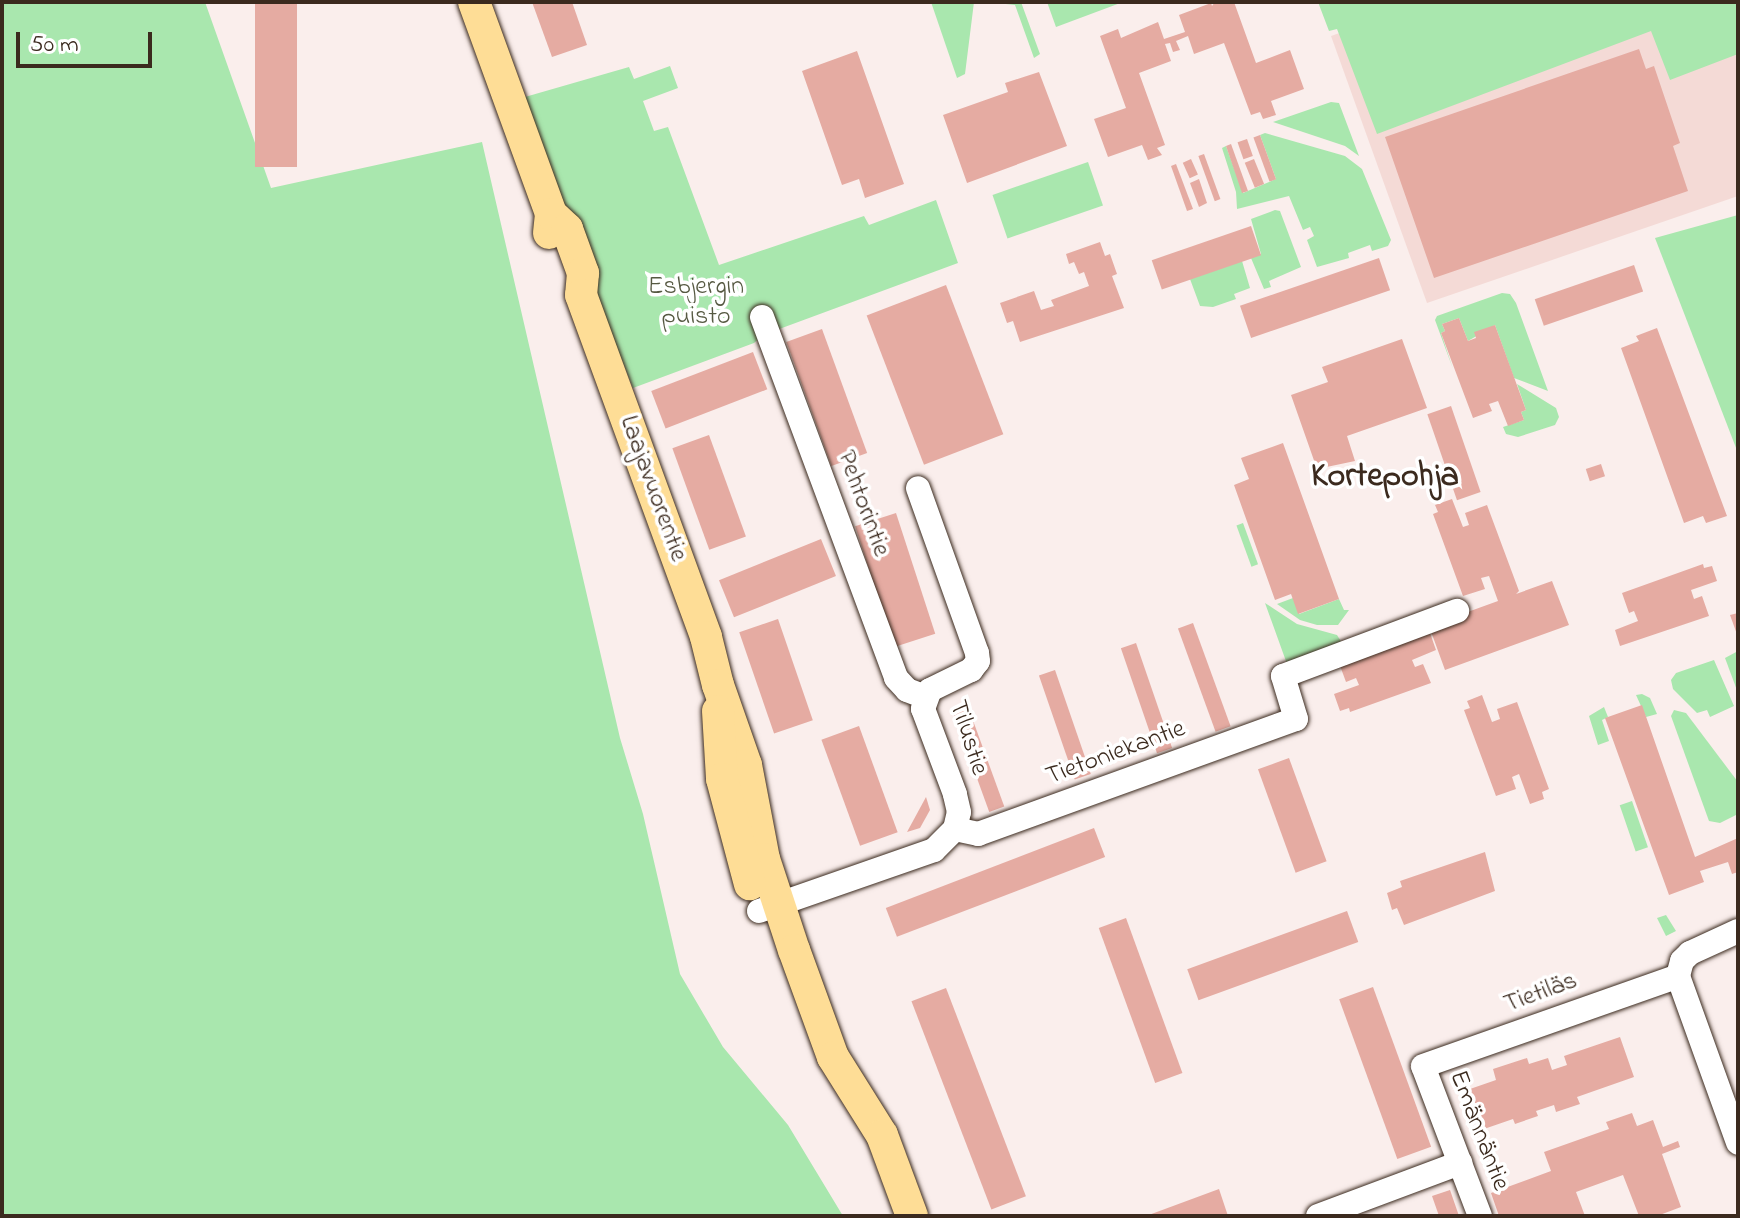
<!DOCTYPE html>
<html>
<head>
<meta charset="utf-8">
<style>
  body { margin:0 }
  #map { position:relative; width:1740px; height:1218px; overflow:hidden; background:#faeeec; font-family:"Indie Flower",sans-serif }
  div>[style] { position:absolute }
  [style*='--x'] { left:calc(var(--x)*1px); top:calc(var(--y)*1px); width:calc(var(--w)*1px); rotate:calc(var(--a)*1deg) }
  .built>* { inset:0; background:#f4dad6 }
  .green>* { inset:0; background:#a9e7ae; transform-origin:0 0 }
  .building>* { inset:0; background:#e5aba2; transform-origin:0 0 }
  .roads { filter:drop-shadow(0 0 2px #3b2a1e) drop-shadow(0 0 2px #3b2a1e) }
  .minor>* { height:24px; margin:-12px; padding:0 12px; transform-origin:12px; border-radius:12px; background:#fff }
  .major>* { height:32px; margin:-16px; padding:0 16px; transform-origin:16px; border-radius:16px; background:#fedd96 }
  span { translate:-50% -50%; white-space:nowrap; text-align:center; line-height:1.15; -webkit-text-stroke:7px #fff; paint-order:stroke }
  .park-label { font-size:26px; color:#565942 }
  .street-label { font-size:26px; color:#3b2a1e }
  .district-label { font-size:34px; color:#3b2a1e; font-weight:700 }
  .frame { position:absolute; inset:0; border:4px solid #3b2a1e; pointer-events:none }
  .scale { position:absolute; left:16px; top:32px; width:136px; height:36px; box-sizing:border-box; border:4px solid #3b2a1e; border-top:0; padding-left:10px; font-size:24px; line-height:28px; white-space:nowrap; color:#3b2a1e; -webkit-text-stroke:6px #fff; paint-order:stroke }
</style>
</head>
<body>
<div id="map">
  <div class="built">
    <i style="clip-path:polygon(1428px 2px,1738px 2px,1738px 196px,1427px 303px,1331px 36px)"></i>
  </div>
  <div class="green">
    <i style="clip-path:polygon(2px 2px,205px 2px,271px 188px,482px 142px,620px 738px,643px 814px,680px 974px,723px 1047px,788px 1125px,843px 1216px,2px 1216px)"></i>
    <i style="clip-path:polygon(931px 2px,974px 2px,965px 74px,957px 78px)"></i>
    <i style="clip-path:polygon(987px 2px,1021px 2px,1040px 54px,1034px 58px,1015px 5px)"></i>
    <i style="clip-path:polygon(1047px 2px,1123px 2px,1056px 27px)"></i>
    <i style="clip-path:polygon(1318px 2px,1738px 2px,1738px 54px,1670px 80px,1651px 31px,1377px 134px,1337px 29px,1329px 31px)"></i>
    <i style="clip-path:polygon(670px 66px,678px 88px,643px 101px,654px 131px,668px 127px,719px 265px,864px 216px,869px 225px,936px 200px,958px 263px,763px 335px,754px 343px,633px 388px,518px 99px,629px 67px,634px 79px)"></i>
    <i style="clip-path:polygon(1331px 102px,1339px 103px,1359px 156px,1345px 146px,1273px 122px)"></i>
    <i style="clip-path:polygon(1265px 133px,1345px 156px,1362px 169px,1391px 240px,1388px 246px,1372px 251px,1370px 245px,1348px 253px,1349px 258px,1317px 267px,1307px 240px,1314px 236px,1310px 227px,1303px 230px,1289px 196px,1237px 209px,1236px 192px,1222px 148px,1226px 146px,1243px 193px,1276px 179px,1260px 135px)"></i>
    <i style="left:1088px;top:162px;width:46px;height:101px;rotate:71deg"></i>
    <i style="clip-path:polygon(1275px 210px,1280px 211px,1301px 267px,1269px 281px,1271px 287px,1264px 289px,1251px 258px,1261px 254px,1251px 219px)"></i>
    <i style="clip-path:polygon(1738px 215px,1738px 453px,1655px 238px)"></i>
    <i style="clip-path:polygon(1242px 261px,1250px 288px,1234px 294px,1236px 299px,1213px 307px,1200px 306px,1190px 279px)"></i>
    <i style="clip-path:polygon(1502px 293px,1510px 294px,1516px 303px,1548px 391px,1514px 378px,1495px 325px,1468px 341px,1459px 318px,1442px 324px,1445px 331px,1441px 333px,1453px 369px,1435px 320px,1437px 316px)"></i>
    <i style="clip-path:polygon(1517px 384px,1556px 408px,1559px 417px,1555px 425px,1518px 437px,1506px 434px,1503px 427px,1524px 420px,1521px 412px,1526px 410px)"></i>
    <i style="left:1243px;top:523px;width:44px;height:7px;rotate:70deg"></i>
    <i style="clip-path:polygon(1293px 598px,1299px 614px,1339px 599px,1344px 610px,1349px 610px,1338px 625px,1317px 625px,1300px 620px,1277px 604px)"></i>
    <i style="clip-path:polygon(1265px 603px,1297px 624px,1337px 635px,1342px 643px,1287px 664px)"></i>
    <i style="clip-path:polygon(1738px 651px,1738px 693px,1725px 658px)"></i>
    <i style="clip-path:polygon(1714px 660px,1734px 706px,1710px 717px,1707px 710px,1697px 713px,1673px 689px,1671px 680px,1676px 673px)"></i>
    <i style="clip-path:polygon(1642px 694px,1650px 698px,1657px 714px,1646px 717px,1636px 695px)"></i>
    <i style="clip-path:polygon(1604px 707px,1608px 717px,1602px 720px,1609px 741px,1598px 745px,1589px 716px)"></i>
    <i style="clip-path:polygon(1674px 710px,1686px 713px,1738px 782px,1738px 814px,1720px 823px,1709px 821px,1671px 716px)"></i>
    <i style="left:1632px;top:801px;width:49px;height:13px;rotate:71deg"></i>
    <i style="clip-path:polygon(1666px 915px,1676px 931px,1666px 936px,1657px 918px)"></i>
  </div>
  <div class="building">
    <i style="left:255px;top:2px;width:42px;height:165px"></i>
    <i style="clip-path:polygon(532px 2px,572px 2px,587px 45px,552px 57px)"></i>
    <i style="clip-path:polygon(1215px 2px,1234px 2px,1256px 63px,1290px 50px,1304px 89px,1271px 101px,1276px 115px,1263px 119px,1260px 112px,1251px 115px,1224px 43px,1194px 54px,1188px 36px,1176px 41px,1180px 50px,1173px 52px,1170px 43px,1165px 44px,1171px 61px,1139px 73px,1165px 145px,1157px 148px,1162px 155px,1148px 160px,1142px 145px,1108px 157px,1094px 119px,1126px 108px,1100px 36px,1118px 29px,1121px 38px,1158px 22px,1164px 39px,1185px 32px,1179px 15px,1211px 3px,1212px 6px)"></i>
    <i style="clip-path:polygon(1639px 49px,1646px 69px,1654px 66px,1680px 143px,1673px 146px,1688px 191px,1434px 278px,1385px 137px)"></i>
    <i style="clip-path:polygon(857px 51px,904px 184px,865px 198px,859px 179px,842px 185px,802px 71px)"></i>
    <i style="clip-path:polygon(1039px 72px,1067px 146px,967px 183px,943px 115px,1008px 92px,1005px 83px)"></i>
    <i style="left:1260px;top:135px;width:47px;height:7px;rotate:70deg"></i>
    <i style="left:1247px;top:139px;width:18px;height:10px;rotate:71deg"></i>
    <i style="clip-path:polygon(1231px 144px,1248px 191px,1242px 193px,1226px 146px)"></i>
    <i style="left:1204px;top:154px;width:48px;height:6px;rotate:70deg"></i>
    <i style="left:1191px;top:159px;width:17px;height:9px;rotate:66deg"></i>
    <i style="left:1254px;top:159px;width:27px;height:10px;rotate:68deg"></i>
    <i style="clip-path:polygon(1176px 164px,1193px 209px,1187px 211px,1171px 166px)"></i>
    <i style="clip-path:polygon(1199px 179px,1207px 203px,1199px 207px,1190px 183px)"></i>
    <i style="left:1251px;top:226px;width:31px;height:105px;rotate:71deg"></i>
    <i style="clip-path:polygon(1100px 242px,1105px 256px,1110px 254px,1117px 274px,1112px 276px,1124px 308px,1020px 342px,1013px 321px,1007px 323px,1000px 303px,1034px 291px,1041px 310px,1054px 306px,1051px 300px,1089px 286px,1084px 272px,1079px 274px,1074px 262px,1069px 264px,1066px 254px)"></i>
    <i style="left:1379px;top:258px;width:34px;height:147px;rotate:71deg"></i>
    <i style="left:1634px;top:265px;width:28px;height:105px;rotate:71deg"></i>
    <i style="left:946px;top:285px;width:160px;height:85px;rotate:69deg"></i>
    <i style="clip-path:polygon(1459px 318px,1468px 341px,1476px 338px,1474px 332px,1495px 325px,1526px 410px,1521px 412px,1524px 420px,1508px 426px,1498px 401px,1489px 404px,1492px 411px,1473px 418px,1441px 333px,1445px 331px,1442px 324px)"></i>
    <i style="clip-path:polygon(1657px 328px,1727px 516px,1706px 523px,1703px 516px,1684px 523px,1621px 348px,1639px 341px,1636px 336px)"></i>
    <i style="left:822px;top:329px;width:132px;height:38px;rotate:70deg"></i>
    <i style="clip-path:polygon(1402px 339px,1427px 408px,1347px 436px,1355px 461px,1317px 469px,1291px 395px,1328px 382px,1322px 367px)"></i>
    <i style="left:753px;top:352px;width:40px;height:109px;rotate:69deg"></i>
    <i style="left:1451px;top:406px;width:91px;height:25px;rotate:71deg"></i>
    <i style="left:709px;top:435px;width:108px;height:39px;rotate:70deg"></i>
    <i style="clip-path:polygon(1283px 443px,1339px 599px,1298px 614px,1291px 594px,1275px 600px,1234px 485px,1249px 479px,1241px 458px)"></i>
    <i style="left:1601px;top:464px;width:13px;height:16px;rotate:72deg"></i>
    <i style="clip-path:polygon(1452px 499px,1463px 527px,1469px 525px,1465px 513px,1487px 505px,1519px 591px,1516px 594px,1552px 581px,1569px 625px,1445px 670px,1429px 626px,1498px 601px,1489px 576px,1481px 578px,1485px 589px,1463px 596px,1433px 514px,1438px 512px,1435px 505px)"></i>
    <i style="left:896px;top:513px;width:127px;height:43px;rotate:72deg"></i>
    <i style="left:821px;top:539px;width:40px;height:110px;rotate:68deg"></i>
    <i style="clip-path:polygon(1703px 564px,1704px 568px,1712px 566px,1717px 581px,1691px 590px,1694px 599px,1702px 596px,1709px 616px,1620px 646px,1615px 630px,1638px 621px,1634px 611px,1629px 613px,1622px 593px)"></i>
    <i style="clip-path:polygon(1738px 613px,1738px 637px,1730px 615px)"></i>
    <i style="left:778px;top:619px;width:107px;height:41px;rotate:71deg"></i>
    <i style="left:1193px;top:623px;width:110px;height:16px;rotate:70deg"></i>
    <i style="clip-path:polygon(1430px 633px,1436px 650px,1412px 660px,1415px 667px,1423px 664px,1431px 683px,1350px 712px,1349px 708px,1340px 711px,1334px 694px,1359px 685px,1356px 678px,1346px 682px,1339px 663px)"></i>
    <i style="left:1136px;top:643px;width:111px;height:16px;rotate:71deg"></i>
    <i style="left:1055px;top:670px;width:110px;height:17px;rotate:71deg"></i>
    <i style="clip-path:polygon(1482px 695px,1492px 722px,1500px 719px,1497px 709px,1517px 702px,1549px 789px,1542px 792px,1544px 799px,1530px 804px,1519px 774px,1512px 777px,1516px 789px,1496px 796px,1464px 710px,1470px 708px,1467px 701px)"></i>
    <i style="left:967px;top:704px;width:109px;height:16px;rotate:70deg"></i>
    <i style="clip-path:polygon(1642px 705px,1695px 857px,1738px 838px,1738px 872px,1732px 874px,1728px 862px,1700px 871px,1704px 882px,1669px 895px,1605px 718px)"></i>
    <i style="left:859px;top:726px;width:113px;height:40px;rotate:70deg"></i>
    <i style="left:1289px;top:758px;width:110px;height:33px;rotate:70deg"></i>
    <i style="clip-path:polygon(926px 797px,930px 810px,920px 828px,907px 832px)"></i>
    <i style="left:1094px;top:828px;width:31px;height:223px;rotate:69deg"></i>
    <i style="clip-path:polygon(1485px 852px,1495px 891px,1404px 925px,1397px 908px,1392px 910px,1387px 893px,1402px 887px,1400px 881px)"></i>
    <i style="left:1347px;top:911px;width:33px;height:170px;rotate:70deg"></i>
    <i style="left:1126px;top:918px;width:165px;height:29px;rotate:70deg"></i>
    <i style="left:1373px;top:987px;width:170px;height:36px;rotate:70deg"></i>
    <i style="left:946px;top:988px;width:223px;height:37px;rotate:69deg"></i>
    <i style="clip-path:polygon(1620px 1037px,1634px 1077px,1577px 1097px,1580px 1104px,1556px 1112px,1554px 1105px,1536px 1111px,1538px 1116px,1515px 1124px,1513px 1119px,1484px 1129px,1470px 1089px,1496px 1080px,1493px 1069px,1527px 1058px,1529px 1064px,1548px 1058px,1552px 1070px,1567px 1065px,1564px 1056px)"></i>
    <i style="clip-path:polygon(1632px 1113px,1637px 1126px,1653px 1120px,1663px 1147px,1678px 1141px,1680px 1147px,1662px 1154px,1681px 1207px,1657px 1216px,1639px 1216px,1623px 1175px,1576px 1192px,1585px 1216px,1499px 1216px,1491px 1193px,1551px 1171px,1544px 1152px,1609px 1129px,1606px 1122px)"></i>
    <i style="clip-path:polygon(1219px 1189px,1228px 1216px,1146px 1216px)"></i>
    <i style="clip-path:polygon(1450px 1190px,1459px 1216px,1439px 1216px,1432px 1196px)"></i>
  </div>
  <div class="roads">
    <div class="minor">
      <i style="--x:762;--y:317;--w:385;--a:69.6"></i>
      <i style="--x:896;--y:678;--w:16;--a:47"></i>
      <i style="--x:907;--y:690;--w:19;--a:21"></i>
      <i style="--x:955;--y:829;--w:24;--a:12"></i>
      <i style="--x:978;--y:834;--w:338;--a:-19.9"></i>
      <i style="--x:1296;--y:719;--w:45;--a:-106.8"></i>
      <i style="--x:1283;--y:676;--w:186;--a:-20.5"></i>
      <i style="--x:759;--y:911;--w:185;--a:-19.2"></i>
      <i style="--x:934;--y:850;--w:30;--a:-45"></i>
      <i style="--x:955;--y:829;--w:17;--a:-77"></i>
      <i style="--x:959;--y:812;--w:18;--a:-103"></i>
      <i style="--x:955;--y:794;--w:91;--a:-110.6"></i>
      <i style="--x:923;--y:709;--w:20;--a:-70"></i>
      <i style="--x:930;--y:690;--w:46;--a:-26"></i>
      <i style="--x:971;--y:670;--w:11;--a:-52"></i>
      <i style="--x:978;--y:661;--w:8;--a:-97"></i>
      <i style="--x:977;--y:653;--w:175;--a:-109.7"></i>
      <i style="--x:1738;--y:931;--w:53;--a:155.4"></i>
      <i style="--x:1690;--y:953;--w:11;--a:135"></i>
      <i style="--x:1682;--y:961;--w:16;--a:105"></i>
      <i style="--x:1678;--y:976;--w:177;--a:70.2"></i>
      <i style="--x:1318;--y:1216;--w:152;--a:-20.5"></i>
      <i style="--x:1480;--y:1216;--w:160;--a:-110.8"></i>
      <i style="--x:1423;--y:1066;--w:270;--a:-19.4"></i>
    </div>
    <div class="major">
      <i style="--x:474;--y:2;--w:226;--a:70"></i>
      <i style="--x:551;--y:214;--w:19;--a:96"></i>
      <i style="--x:551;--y:214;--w:22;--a:43"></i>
      <i style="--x:567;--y:229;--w:47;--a:70"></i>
      <i style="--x:583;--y:273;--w:22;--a:95"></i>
      <i style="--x:581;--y:295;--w:364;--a:69.9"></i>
      <i style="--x:706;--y:637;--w:49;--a:76"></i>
      <i style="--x:718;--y:685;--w:85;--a:70.7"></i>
      <i style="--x:746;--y:765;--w:96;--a:79.2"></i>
      <i style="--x:764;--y:859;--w:96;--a:71.8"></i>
      <i style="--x:794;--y:950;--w:114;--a:70"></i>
      <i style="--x:833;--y:1057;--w:92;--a:57.9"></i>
      <i style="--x:882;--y:1135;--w:86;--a:69.7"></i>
      <i style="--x:718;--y:711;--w:68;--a:86.6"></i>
      <i style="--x:722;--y:779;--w:109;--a:75.1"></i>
    </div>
  </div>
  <div class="park-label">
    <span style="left:696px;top:303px">Esbjergin<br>puisto</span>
  </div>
  <div class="street-label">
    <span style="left:652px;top:489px;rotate:70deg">Laajavuorentie</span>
    <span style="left:862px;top:504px;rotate:70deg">Pehtorintie</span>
    <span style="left:967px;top:738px;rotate:72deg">Tilustie</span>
    <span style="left:1116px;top:754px;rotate:-20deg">Tietoniekantie</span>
    <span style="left:1541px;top:994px;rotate:-20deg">Tietiläs</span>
    <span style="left:1478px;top:1131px;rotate:69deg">Emännäntie</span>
  </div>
  <div class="district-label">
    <span style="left:1385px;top:478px">Kortepohja</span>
  </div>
  <div class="frame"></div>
  <div class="scale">50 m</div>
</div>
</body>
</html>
